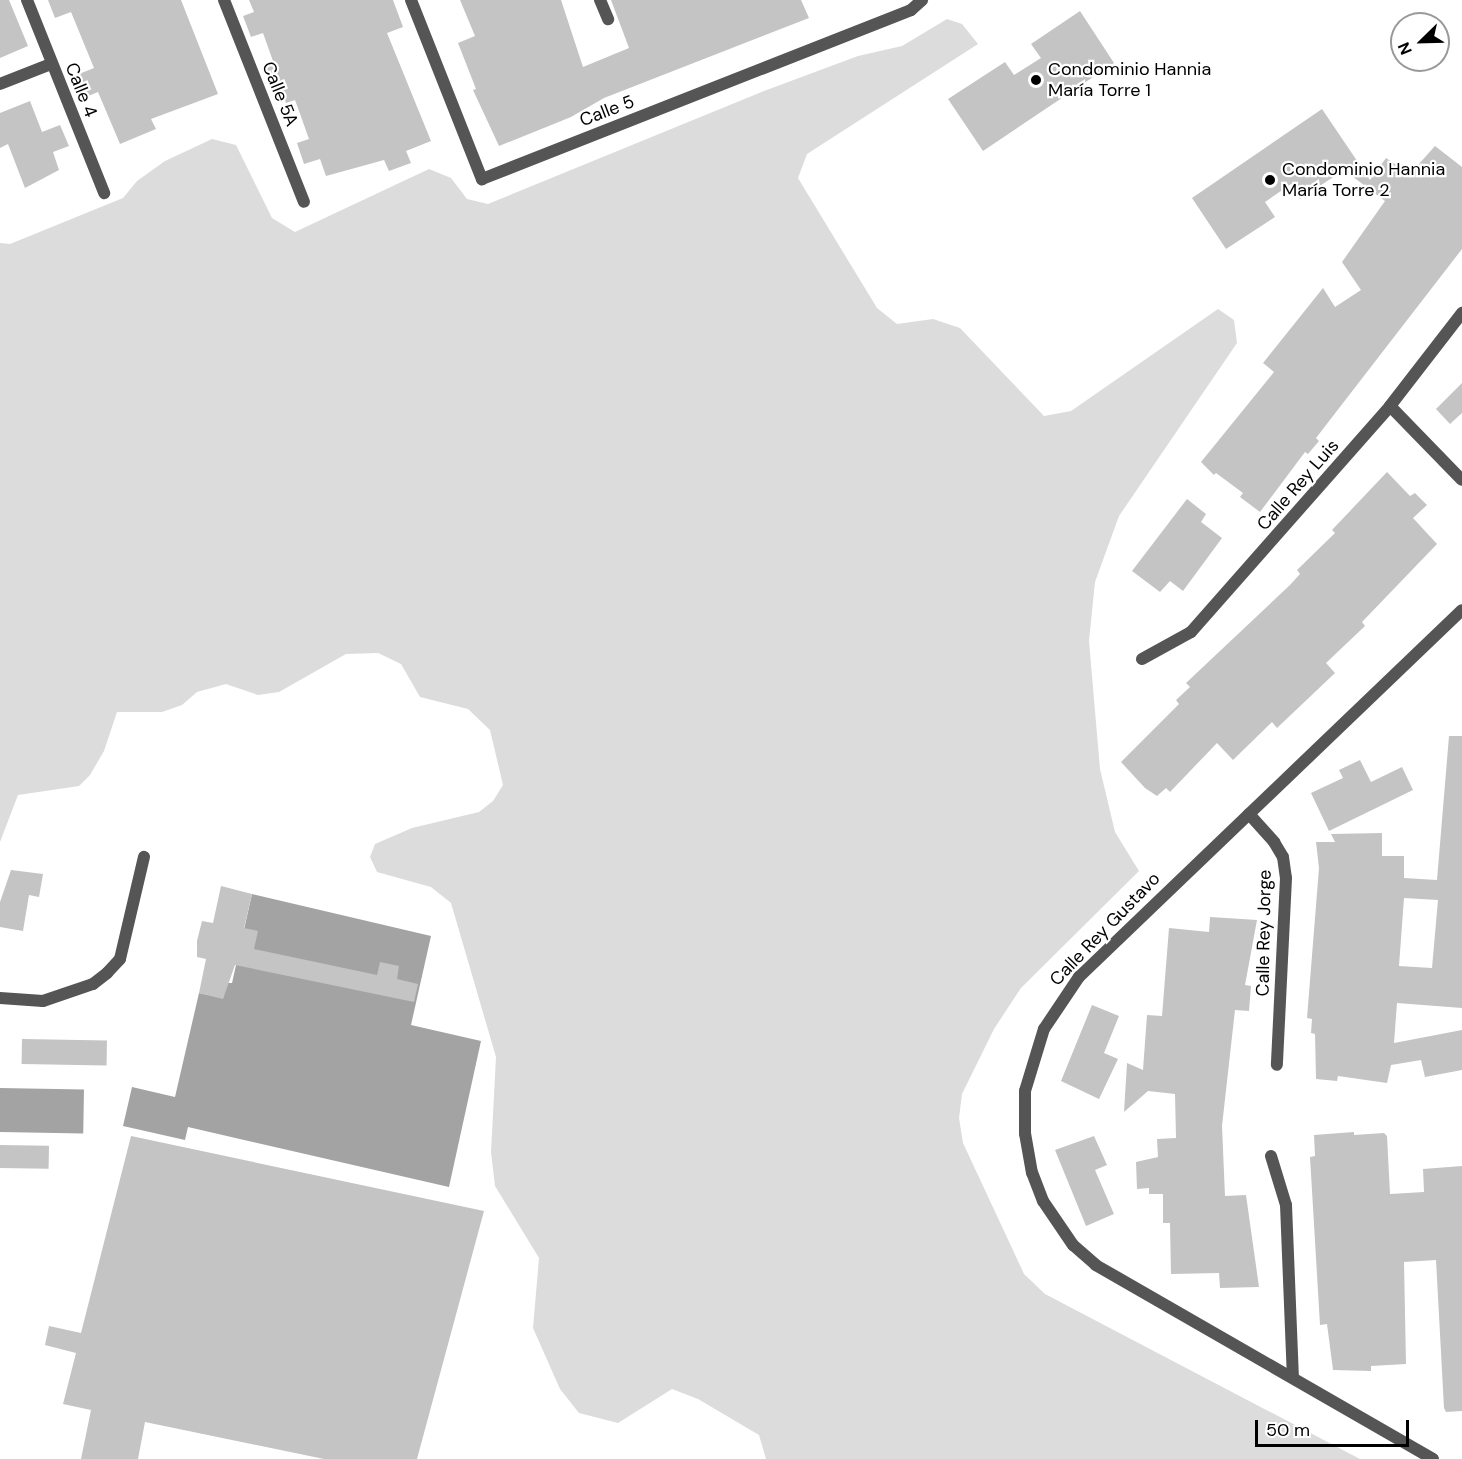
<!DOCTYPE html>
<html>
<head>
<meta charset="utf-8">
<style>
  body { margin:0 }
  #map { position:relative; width:1462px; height:1459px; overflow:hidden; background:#fff; font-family:"DM Sans",sans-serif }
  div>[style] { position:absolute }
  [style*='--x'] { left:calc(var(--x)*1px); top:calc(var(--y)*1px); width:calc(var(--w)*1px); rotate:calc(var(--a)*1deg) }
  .green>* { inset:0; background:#dcdcdc }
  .water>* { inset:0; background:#a3a3a3; transform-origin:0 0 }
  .building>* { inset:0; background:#c4c4c4; transform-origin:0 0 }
  .minor>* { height:12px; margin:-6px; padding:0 6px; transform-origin:6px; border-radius:6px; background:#555 }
  .dots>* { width:16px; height:16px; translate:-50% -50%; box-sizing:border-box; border:3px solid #fff; border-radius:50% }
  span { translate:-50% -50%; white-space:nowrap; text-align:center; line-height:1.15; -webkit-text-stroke:4.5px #fff; paint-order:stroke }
  .poi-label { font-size:18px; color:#000 }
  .left { translate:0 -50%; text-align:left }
  .street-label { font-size:18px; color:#000 }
  .north { position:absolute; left:1390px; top:12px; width:60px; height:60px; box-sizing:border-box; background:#fff; border:2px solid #999; border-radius:50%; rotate:247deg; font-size:16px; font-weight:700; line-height:24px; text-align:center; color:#000 }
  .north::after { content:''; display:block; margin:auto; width:21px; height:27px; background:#000; clip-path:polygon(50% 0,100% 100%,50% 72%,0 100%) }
  .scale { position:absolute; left:1255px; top:1420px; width:154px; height:27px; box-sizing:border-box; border:3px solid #000; border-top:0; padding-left:8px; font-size:18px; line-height:21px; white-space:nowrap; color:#000; -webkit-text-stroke:4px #fff; paint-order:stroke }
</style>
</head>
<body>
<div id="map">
  <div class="green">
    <i style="clip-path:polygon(947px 19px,962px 24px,978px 44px,807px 154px,798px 178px,877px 308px,897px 324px,933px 319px,960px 328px,1044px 416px,1071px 411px,1218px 309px,1234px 320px,1237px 343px,1119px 516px,1095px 582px,1089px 641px,1100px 769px,1115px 832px,1139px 871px,1021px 988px,994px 1029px,962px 1094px,959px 1118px,963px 1143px,1024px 1274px,1045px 1294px,1360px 1459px,766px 1459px,759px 1435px,698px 1399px,672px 1389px,618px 1423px,579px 1413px,560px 1389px,533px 1328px,539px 1258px,495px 1186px,491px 1152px,496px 1057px,451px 903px,431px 887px,377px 872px,370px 857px,375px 844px,412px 828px,479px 812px,493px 801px,503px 785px,490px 730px,468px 709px,420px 697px,401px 664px,378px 653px,346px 654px,279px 692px,258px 695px,226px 684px,197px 692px,182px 705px,162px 712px,117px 712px,104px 751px,90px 775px,79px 786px,18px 795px,0 842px,0 243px,10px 244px,123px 198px,137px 181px,165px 161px,212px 139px,236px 145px,272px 218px,295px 232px,429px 169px,451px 178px,467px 199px,488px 204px,764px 91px,858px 56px,902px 46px)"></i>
  </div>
  <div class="water">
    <i style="clip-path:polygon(252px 894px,431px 936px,411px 1025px,481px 1041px,449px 1187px,188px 1127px,185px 1140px,123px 1126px,132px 1087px,175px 1097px,199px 993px,223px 998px,227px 983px,232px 983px)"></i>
    <i style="left:0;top:1088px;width:84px;height:44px;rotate:1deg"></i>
  </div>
  <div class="building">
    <i style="clip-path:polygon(0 0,9px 0,28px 46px,0 58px)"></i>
    <i style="clip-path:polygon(48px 0,181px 0,218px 94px,151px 119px,156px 129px,120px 144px,98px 92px,86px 97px,74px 76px,94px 68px,71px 12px,55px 18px)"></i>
    <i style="clip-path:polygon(249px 0,393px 0,403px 27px,387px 33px,431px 141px,406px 151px,411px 163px,389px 171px,384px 160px,326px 176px,320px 159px,304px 164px,297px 143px,309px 139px,295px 100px,286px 103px,280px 87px,274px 89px,266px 67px,274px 64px,263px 33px,251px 37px,243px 16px,254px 12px)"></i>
    <i style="clip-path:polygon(460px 0,561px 0,583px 67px,629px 48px,611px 0,801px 0,809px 18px,604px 98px,571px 117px,499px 146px,473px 90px,476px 89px,458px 43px,475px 36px)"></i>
    <i style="clip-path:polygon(1080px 11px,1114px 63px,983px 151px,948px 99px,1005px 62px,1014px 75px,1041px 58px,1031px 44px)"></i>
    <i style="clip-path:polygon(30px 101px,42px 132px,60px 125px,69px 146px,53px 152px,59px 170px,25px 188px,8px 144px,0 148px,0 113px)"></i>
    <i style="clip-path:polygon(1322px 109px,1370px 180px,1386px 158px,1410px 174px,1435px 146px,1462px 167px,1462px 249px,1316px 438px,1319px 441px,1308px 454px,1305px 452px,1260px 512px,1240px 497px,1243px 493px,1216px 473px,1214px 475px,1201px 462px,1274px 372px,1263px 363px,1323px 288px,1335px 307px,1361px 290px,1342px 262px,1385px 201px,1344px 170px,1300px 199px,1291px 184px,1265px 202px,1275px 217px,1226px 249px,1192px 198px)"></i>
    <i style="clip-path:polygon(1462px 383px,1462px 413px,1450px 424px,1436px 409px)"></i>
    <i style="clip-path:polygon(1387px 472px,1410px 496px,1415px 493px,1427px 505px,1413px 518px,1437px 544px,1362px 622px,1365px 626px,1326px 663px,1335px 673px,1277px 728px,1272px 722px,1233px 760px,1217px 743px,1170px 792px,1166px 788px,1157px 796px,1145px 788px,1121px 762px,1179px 704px,1176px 700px,1190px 687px,1186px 683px,1290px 585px,1300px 574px,1297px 570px,1335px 533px,1332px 530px)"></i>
    <i style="clip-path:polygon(1187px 499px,1206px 514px,1201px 522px,1222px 538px,1183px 591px,1170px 581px,1160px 592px,1132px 571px)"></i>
    <i style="clip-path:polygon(evenodd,1449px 736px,1462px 736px,1462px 1008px,1397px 1003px,1394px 1043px,1462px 1030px,1462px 1070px,1425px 1077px,1421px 1060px,1391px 1065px,1387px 1083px,1338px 1076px,1337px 1081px,1316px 1079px,1315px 1034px,1311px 1033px,1312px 1019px,1307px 1018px,1319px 868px,1316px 842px,1335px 842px,1331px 834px,1382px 833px,1382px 856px,1404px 856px,1404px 878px,1437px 880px,1449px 736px,1404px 898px,1438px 900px,1432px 968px,1399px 966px,1404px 898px)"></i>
    <i style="clip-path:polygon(1360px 760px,1371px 782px,1402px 767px,1413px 790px,1329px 831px,1311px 793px,1343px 778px,1339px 770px)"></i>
    <i style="clip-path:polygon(11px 870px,43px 874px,39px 897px,29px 895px,23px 931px,0 927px,0 902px)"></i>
    <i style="clip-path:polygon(221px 886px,252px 894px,244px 928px,258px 931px,254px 949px,377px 975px,380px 962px,399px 966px,397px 979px,418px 984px,414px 1002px,235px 965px,223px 999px,199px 993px,206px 959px,197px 957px,197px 941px,202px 921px,213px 923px)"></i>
    <i style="clip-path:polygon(1210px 917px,1257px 920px,1245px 985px,1251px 986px,1249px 1011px,1235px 1010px,1222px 1126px,1225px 1196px,1246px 1195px,1259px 1287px,1220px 1288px,1219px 1273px,1171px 1274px,1170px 1223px,1163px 1223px,1163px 1194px,1149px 1194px,1149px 1188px,1137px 1189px,1136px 1162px,1158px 1157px,1157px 1139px,1176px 1138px,1175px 1094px,1148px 1091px,1124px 1112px,1127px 1063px,1143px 1070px,1147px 1015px,1162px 1016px,1169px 928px,1209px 932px)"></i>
    <i style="clip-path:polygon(1092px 1005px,1119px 1016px,1104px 1053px,1118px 1059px,1099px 1099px,1061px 1081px)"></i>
    <i style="left:22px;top:1039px;width:85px;height:25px;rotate:1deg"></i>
    <i style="clip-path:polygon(1354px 1132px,1354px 1135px,1384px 1133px,1387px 1136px,1390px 1194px,1424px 1192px,1423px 1169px,1462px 1166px,1462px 1411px,1446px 1412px,1444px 1408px,1436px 1260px,1404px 1262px,1406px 1364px,1371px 1366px,1371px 1371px,1333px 1370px,1327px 1324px,1320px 1325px,1310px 1157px,1315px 1156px,1314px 1135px)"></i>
    <i style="clip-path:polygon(131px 1136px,484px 1211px,417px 1459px,324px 1459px,145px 1422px,138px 1459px,81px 1459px,91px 1410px,63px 1404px,76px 1353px,45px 1345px,49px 1326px,81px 1333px)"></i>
    <i style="clip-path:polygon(1094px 1136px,1107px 1165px,1095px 1170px,1114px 1214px,1086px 1226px,1055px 1150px)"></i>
    <i style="left:0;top:1145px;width:49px;height:23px;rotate:1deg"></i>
  </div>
  <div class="minor">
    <i style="--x:27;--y:0;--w:208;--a:68.2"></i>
    <i style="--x:224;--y:0;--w:217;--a:68.4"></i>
    <i style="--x:411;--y:0;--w:193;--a:68.4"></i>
    <i style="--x:482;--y:179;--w:461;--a:-21.5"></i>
    <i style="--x:911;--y:10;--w:15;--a:-42"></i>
    <i style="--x:600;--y:0;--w:21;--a:67"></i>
    <i style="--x:0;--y:84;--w:55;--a:-21.4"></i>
    <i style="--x:1390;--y:406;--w:103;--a:45.8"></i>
    <i style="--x:1142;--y:659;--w:56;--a:-28.9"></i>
    <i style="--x:1191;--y:632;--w:301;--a:-48.6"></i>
    <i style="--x:1390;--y:406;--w:118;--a:-52.3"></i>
    <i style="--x:1249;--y:814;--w:38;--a:48"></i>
    <i style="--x:1274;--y:842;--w:17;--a:59"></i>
    <i style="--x:1283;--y:857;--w:21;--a:82"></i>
    <i style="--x:1286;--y:878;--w:187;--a:92.8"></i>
    <i style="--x:0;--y:998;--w:43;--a:4"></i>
    <i style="--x:43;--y:1001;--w:53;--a:-18.8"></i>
    <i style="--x:93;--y:984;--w:18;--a:-38"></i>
    <i style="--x:107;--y:973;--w:19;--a:-47"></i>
    <i style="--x:120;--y:959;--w:105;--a:-76.8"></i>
    <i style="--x:1271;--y:1156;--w:51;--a:73"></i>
    <i style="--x:1286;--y:1205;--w:171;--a:87.7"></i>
    <i style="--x:1433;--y:1459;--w:389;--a:-150.1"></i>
    <i style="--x:1096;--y:1265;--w:30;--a:-139"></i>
    <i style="--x:1073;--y:1245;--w:53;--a:-124.3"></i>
    <i style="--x:1043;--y:1201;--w:30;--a:-111"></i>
    <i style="--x:1032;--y:1173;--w:40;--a:-100"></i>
    <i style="--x:1025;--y:1134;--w:43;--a:-90"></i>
    <i style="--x:1025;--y:1091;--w:65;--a:-73"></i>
    <i style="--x:1044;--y:1029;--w:63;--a:-56.1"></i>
    <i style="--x:1079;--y:977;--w:530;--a:-43.78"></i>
  </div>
  <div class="dots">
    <i style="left:1036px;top:80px;background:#000"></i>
    <i style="left:1270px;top:180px;background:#000"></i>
  </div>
  <div class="poi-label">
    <span class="left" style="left:1048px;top:80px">Condominio Hannia<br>María Torre 1</span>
    <span class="left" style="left:1282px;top:180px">Condominio Hannia<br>María Torre 2</span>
  </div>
  <div class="street-label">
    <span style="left:81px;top:90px;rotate:68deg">Calle 4</span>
    <span style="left:280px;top:94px;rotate:68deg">Calle 5A</span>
    <span style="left:607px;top:111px;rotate:-21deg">Calle 5</span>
    <span style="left:1298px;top:485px;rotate:-49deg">Calle Rey Luis</span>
    <span style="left:1105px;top:929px;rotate:-46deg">Calle Rey Gustavo</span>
    <span style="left:1264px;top:933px;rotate:-89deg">Calle Rey Jorge</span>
  </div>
  <div class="north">N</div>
  <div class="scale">50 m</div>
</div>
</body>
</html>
